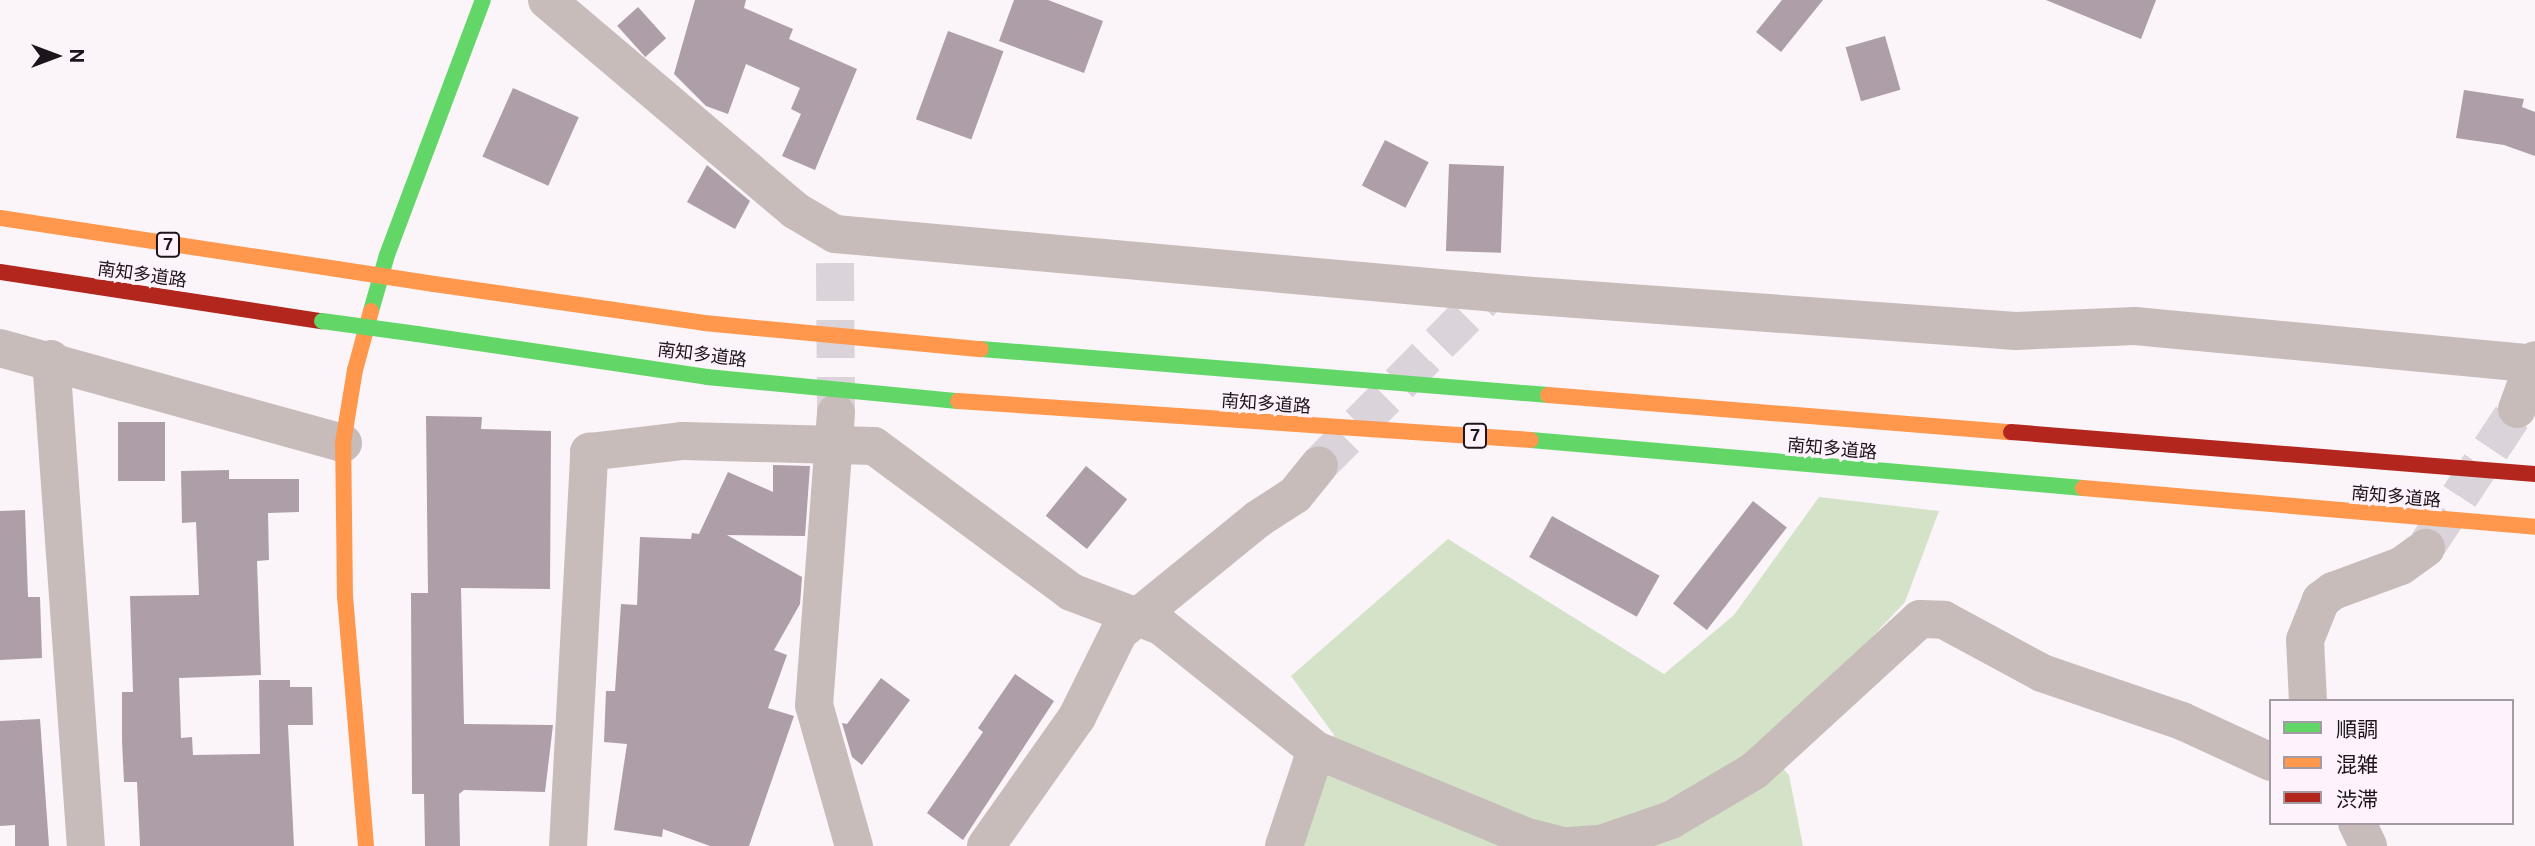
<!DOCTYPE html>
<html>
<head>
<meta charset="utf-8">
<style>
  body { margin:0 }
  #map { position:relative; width:2535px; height:846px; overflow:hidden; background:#fbf5fa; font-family:"Public Sans","Noto Sans JP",sans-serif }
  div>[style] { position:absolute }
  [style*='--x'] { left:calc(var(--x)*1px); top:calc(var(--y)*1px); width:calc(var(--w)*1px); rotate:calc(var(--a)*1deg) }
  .green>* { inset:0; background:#d4e3c8 }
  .building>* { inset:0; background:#ad9ea7; transform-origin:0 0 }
  .street-tunnel>* { height:38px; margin-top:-19px; transform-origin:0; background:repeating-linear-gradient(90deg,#dad3d9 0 38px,transparent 0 57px) }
  .street>* { height:38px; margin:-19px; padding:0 19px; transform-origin:19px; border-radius:19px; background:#c7bcba }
  .fast>* { height:16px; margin:-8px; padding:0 8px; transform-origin:8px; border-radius:8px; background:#63d668 }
  .slow>* { height:16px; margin:-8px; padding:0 8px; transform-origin:8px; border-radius:8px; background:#ff974d }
  .jam>* { height:16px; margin:-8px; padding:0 8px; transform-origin:8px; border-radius:8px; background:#b3261e }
  .fast-bridge>* { height:16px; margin:-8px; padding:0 8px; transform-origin:8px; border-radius:8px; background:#63d668 }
  .slow-bridge>* { height:16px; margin:-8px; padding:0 8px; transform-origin:8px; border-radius:8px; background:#ff974d }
  span { translate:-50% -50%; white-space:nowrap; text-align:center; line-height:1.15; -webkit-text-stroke:7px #fdf3fc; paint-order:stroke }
  .shield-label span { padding:2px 5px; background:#fdf3fc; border:2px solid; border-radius:5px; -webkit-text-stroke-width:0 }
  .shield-label { font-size:16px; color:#1d141c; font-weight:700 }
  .street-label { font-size:18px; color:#1d141c }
  .legend { position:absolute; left:2269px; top:699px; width:245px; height:126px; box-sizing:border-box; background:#fdf3fc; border:2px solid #a39aa2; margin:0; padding:9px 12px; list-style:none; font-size:21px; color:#1d141c }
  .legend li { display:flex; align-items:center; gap:14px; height:35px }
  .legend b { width:35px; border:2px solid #a39aa2 }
  .north { position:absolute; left:21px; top:21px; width:70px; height:70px; -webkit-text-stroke:5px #fdf3fc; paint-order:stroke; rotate:90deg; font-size:19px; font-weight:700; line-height:28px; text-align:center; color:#1d141c }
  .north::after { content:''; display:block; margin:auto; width:24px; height:32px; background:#1d141c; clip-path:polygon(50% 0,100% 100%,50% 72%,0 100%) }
</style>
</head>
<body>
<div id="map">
  <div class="green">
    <i style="clip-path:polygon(1819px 497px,1939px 511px,1905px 602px,1766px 750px,1789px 775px,1803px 846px,1298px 846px,1334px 735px,1291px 676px,1448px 539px,1664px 674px,1734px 615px)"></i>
  </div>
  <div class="building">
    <i style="clip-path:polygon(695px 0,746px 0,744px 8px,793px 29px,789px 39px,857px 69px,815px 170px,782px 156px,801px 114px,791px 109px,800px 88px,746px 64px,728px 114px,706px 106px,674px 74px)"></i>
    <i style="clip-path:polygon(1014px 0,1048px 0,1103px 21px,1084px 73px,999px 41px)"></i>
    <i style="clip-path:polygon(1782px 0,1823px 0,1781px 52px,1756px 32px)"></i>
    <i style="clip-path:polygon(2046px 0,2156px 0,2141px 39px)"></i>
    <i style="left:638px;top:7px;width:42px;height:28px;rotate:48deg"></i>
    <i style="left:948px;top:31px;width:59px;height:94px;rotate:20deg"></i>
    <i style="left:1885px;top:36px;width:56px;height:41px;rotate:74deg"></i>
    <i style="left:513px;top:88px;width:72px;height:75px;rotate:24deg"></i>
    <i style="clip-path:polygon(2464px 90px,2524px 99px,2522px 107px,2535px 112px,2535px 156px,2504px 145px,2456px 138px)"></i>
    <i style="left:1385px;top:140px;width:49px;height:51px;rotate:27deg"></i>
    <i style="left:1449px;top:164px;width:55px;height:87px;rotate:2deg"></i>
    <i style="clip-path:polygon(707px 165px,750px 201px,735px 229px,687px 202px)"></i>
    <i style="clip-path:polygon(426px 416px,482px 417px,481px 429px,551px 431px,550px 589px,461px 588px,464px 724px,553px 725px,545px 792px,464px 790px,459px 794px,460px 846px,425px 846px,424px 794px,412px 794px,411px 593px,428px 593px)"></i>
    <i style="left:118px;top:422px;width:47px;height:59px"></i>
    <i style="clip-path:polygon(773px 465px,810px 466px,805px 536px,727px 535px,802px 577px,800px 604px,774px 650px,787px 655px,768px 708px,794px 716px,749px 846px,710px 846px,663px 829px,662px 837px,614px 830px,627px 744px,604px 742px,606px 691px,615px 691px,621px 604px,637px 605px,640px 537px,691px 539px,692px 533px,699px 534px,728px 472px,773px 492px)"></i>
    <i style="left:1086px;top:466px;width:53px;height:64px;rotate:39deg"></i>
    <i style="clip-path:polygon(229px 470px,229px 479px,299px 479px,299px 512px,268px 513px,269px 560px,257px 561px,261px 675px,179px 678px,181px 738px,192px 737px,193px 755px,260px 754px,259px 680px,290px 680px,290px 687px,312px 687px,313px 725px,288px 725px,294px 846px,140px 846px,137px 782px,124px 782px,122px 741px,122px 692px,133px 692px,130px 596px,199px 595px,196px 522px,182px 523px,181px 471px)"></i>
    <i style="left:1753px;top:501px;width:43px;height:130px;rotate:38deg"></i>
    <i style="clip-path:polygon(25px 510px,28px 597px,40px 597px,42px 658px,0 660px,0 511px)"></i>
    <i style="left:1552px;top:516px;width:123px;height:47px;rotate:29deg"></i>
    <i style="clip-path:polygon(1015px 674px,1054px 701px,963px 840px,927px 813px,983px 732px,978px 728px)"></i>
    <i style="clip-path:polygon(881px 678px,910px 700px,862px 765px,852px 757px,842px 723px,847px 724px)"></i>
    <i style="clip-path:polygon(40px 719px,49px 846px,15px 846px,15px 825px,0 826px,0 721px)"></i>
  </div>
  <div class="street-tunnel">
    <i style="--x:835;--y:263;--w:150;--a:89.6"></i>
    <i style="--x:1319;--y:465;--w:242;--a:-45.3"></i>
    <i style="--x:2428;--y:544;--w:162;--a:-56.6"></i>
  </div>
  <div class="street">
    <i style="--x:547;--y:0;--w:326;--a:40.3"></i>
    <i style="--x:796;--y:211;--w:45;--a:30.5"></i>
    <i style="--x:835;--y:234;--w:675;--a:5.1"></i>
    <i style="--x:1507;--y:294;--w:510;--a:4.16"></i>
    <i style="--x:2016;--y:331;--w:119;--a:-2.4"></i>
    <i style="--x:2135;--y:326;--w:402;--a:5.4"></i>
    <i style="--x:0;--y:348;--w:356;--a:15.5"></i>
    <i style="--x:51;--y:359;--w:488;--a:85.9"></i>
    <i style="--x:2517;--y:409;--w:52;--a:-69.8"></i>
    <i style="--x:836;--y:413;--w:293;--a:94.3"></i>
    <i style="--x:814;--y:705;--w:147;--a:74.2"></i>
    <i style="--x:2308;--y:701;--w:61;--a:-92.8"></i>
    <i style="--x:2305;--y:640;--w:43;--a:-68.2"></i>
    <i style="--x:2321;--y:600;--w:15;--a:-37"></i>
    <i style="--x:2333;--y:591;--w:72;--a:-20.2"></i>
    <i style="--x:2401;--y:566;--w:31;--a:-36"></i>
    <i style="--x:2357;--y:823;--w:25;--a:64"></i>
    <i style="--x:568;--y:846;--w:395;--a:-86.9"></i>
    <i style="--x:589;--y:452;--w:95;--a:-6.7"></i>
    <i style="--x:683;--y:441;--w:191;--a:1.5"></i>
    <i style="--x:874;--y:446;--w:245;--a:36.5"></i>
    <i style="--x:1071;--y:592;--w:96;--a:20.7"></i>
    <i style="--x:1161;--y:626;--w:198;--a:38.7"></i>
    <i style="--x:1316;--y:750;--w:228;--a:22.4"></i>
    <i style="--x:1527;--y:837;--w:37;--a:14"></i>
    <i style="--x:986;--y:846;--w:158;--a:-54.8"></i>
    <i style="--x:1077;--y:717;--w:95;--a:-63.7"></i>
    <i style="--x:1119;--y:632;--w:179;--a:-39.1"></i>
    <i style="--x:1258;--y:519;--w:44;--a:-33"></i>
    <i style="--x:1295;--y:495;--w:38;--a:-51"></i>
    <i style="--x:1284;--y:846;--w:101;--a:-71.6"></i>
    <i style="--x:1569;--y:846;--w:32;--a:-4"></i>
    <i style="--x:1601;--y:844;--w:74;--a:-18.9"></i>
    <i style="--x:1671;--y:820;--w:96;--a:-30.6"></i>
    <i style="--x:1754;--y:771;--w:225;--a:-42.5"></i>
    <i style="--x:1920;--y:619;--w:24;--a:2"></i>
    <i style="--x:1944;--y:620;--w:111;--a:28.4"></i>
    <i style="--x:2042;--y:673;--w:148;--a:18.9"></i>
    <i style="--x:2182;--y:721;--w:98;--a:24.7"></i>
  </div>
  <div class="fast">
    <i style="--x:371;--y:311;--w:58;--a:-74.1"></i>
    <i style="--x:387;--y:255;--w:272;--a:-69.4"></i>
    <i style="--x:417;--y:334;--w:293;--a:8.4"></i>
    <i style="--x:707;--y:377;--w:252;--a:5.5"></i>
    <i style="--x:981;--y:349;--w:569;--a:4.64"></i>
    <i style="--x:1531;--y:440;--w:554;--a:4.97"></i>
  </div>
  <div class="slow">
    <i style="--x:0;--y:218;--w:341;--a:8.6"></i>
    <i style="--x:434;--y:284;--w:273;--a:8.2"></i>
    <i style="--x:704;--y:323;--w:278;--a:5.4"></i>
    <i style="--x:1548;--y:395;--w:464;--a:4.6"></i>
    <i style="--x:958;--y:401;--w:574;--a:3.89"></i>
    <i style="--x:2083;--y:488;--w:454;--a:4.9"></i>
    <i style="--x:366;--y:846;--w:250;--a:-94.8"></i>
    <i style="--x:345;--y:597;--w:154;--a:-90.7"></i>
    <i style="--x:343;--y:443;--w:74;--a:-80.7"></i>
    <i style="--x:355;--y:370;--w:61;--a:-74.8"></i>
  </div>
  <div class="jam">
    <i style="--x:0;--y:272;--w:326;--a:8.7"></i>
    <i style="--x:2011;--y:432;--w:526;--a:4.58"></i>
  </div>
  <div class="fast-bridge">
    <i style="--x:322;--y:321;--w:96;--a:7.8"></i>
  </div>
  <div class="slow-bridge">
    <i style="--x:337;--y:269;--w:98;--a:8.8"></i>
  </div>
  <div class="shield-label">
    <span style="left:168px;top:245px">7</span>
    <span style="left:1475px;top:436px">7</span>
  </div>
  <div class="street-label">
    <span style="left:142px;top:275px;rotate:8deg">南知多道路</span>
    <span style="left:702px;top:355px;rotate:7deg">南知多道路</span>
    <span style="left:1266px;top:404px;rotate:4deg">南知多道路</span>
    <span style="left:1832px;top:449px;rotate:5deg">南知多道路</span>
    <span style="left:2396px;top:497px;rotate:5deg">南知多道路</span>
  </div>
  <ul class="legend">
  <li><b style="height:9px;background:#63d668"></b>順調</li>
  <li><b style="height:9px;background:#ff974d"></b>混雑</li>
  <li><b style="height:9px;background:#b3261e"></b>渋滞</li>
  </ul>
  <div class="north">N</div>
</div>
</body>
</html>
